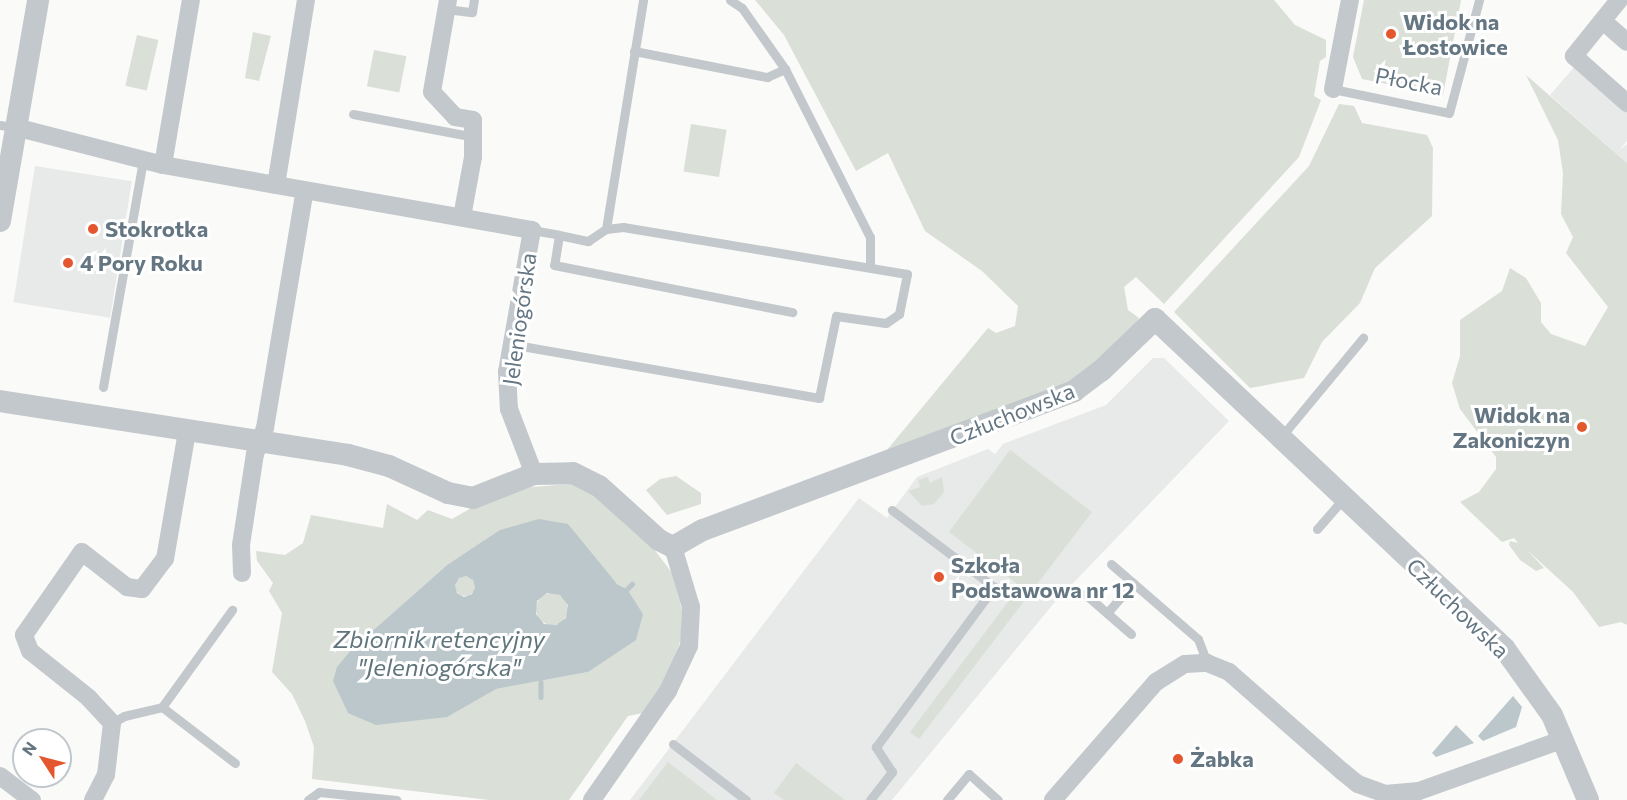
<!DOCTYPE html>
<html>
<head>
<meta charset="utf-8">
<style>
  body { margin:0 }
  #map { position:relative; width:1627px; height:800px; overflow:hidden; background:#fafaf8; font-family:Commissioner,sans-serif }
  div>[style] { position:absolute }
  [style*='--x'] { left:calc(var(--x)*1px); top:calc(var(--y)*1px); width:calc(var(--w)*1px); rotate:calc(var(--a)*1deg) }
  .built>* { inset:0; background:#e8e9e9; transform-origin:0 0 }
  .green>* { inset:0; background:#dadfd7; transform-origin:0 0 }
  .round { border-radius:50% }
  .water>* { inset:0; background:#bbc7cb }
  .stream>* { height:4.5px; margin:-2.25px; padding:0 2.25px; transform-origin:2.25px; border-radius:2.25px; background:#bbc7cb }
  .service>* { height:9px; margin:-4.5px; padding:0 4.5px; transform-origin:4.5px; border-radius:4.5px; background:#c3c8cc }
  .minor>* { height:18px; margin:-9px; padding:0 9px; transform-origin:9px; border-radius:9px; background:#c3c8cc }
  .tertiary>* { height:22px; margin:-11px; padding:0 11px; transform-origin:11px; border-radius:11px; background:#c3c8cc }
  .dots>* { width:16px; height:16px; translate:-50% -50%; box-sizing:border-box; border:3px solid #fff; border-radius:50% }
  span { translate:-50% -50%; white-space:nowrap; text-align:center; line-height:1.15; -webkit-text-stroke:6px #fff; paint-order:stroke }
  .poi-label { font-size:22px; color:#657683; font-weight:700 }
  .left { translate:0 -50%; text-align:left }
  .right { translate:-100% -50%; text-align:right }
  .street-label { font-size:22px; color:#657683 }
  .water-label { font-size:24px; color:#60757c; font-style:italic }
  .north { position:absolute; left:12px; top:728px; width:60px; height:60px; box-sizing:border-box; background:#fff; border:2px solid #c1c8cd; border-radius:50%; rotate:306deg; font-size:16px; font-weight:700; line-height:24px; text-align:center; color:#657683 }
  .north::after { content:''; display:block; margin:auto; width:21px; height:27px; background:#e4572e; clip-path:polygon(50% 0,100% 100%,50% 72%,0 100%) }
</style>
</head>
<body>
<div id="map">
  <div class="built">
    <i style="clip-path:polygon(1576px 65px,1627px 111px,1627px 141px,1619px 150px,1627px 144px,1627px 163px,1550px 95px)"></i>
    <i style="left:35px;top:166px;width:98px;height:138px;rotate:9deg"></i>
    <i style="clip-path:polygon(1153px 358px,1164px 358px,1229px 421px,1054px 603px,892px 800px,630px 800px,859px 498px,887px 518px,917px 477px,988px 449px,995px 454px,1003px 444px,1106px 405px)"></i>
  </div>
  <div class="green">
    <i style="clip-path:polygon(755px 0,1274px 0,1295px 25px,1326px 40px,1326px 57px,1320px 61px,1314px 96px,1321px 100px,1299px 157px,1164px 304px,1136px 277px,1124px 287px,1128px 310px,1139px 318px,1135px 328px,1076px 380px,882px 456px,988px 328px,996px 333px,1015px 326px,1018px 306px,982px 271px,925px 231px,888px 153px,856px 171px,784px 35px)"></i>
    <i style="clip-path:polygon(1364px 0,1461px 0,1443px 95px,1362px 79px,1353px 57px)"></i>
    <i style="clip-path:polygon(253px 32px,271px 36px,259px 81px,245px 78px)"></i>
    <i style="left:137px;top:35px;width:22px;height:52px;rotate:13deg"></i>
    <i style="left:374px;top:50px;width:33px;height:37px;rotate:11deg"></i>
    <i style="clip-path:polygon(1526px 75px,1627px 163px,1627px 625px,1621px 622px,1599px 627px,1573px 592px,1526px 549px,1544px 568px,1536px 571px,1520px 560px,1509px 545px,1510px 541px,1518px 543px,1514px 538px,1502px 542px,1460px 502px,1479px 492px,1496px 469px,1496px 457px,1460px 409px,1452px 383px,1460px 356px,1460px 320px,1502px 291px,1510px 268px,1526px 278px,1541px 303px,1541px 322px,1551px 334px,1585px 346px,1608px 307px,1566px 253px,1573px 237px,1561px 214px,1563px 173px,1558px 140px)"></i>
    <i style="clip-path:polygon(1339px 104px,1354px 106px,1362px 123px,1427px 135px,1433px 148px,1432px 216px,1375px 268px,1360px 303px,1322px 342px,1304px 378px,1250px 388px,1174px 312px,1309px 166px)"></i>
    <i style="left:691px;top:124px;width:36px;height:48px;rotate:9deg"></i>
    <i style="clip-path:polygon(1010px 450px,1092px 512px,919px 739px,910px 732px,1020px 586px,949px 532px)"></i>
    <i style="clip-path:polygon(676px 476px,701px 493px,701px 504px,667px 515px,646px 490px,660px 479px)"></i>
    <i style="clip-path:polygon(928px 477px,930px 483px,942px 477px,944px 492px,934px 504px,922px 506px,908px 491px,920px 487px,918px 480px)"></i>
    <i style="clip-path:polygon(evenodd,571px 484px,593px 493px,651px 545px,672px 573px,682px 610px,681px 639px,668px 675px,643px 713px,628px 716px,569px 800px,489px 800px,312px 779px,314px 747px,305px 721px,292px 694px,272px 672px,282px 613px,269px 591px,273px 583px,257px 561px,256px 551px,285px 555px,303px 543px,311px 515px,383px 528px,387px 504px,417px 520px,428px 510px,452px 519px,473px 507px,531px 487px,571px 484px,568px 524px,583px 546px,617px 584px,624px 587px,643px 614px,588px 672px,496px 689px,352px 649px,447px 565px,501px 530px,568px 524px)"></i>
    <i class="round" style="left:455px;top:576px;width:20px;height:20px"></i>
    <i class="round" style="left:536px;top:593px;width:32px;height:32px"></i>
    <i style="clip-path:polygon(668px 762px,717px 800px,639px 800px)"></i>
    <i style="clip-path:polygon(796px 763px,845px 800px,784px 800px,774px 793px)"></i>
  </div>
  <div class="water">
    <i style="clip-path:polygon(evenodd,539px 519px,568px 524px,617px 584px,627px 589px,643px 614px,636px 640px,588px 672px,496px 689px,447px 717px,376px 725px,348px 713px,333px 681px,337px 667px,352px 649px,447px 565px,500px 530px,539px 519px,466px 576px,473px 580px,475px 587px,472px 594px,464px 597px,457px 593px,455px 585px,459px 578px,466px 576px,539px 519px,547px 593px,560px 595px,568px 605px,566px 618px,556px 625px,544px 624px,536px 614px,537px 601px,547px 593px)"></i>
    <i style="clip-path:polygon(1513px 696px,1522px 707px,1516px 727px,1483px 741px,1478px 736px)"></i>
    <i style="clip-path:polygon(1456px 725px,1474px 743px,1436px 757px,1432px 753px)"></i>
  </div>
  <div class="stream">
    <i style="--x:627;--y:589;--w:7;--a:-45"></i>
    <i style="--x:541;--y:682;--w:15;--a:90"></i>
  </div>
  <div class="service">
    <i style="--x:730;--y:0;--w:14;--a:34"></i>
    <i style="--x:742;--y:8;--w:75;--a:54.8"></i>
    <i style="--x:785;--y:69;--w:188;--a:63.2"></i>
    <i style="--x:870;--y:237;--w:30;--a:90"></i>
    <i style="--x:446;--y:9;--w:26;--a:7"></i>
    <i style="--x:472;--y:12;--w:12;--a:-81"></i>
    <i style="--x:634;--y:51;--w:136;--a:11.1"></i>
    <i style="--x:767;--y:77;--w:20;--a:-24"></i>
    <i style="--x:1333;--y:89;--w:118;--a:11.7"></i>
    <i style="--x:1449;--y:113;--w:117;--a:-75.1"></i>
    <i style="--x:353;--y:114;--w:124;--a:10.7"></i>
    <i style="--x:0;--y:125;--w:15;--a:8"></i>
    <i style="--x:532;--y:230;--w:27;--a:10"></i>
    <i style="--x:559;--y:235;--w:30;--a:99"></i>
    <i style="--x:554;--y:265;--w:243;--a:11.2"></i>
    <i style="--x:559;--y:235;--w:30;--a:12"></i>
    <i style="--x:588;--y:241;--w:22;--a:-34"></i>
    <i style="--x:510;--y:344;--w:314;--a:9.9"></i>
    <i style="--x:819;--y:398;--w:84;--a:-78.3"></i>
    <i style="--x:836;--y:316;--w:50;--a:8"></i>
    <i style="--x:886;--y:323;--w:16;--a:-35"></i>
    <i style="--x:899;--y:314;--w:41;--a:-78.7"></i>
    <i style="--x:907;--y:274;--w:288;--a:-170.6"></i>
    <i style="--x:623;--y:227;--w:17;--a:173"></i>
    <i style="--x:606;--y:229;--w:232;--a:-80.8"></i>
    <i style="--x:103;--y:387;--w:230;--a:-80"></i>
    <i style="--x:1281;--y:437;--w:129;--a:-50.4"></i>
    <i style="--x:1317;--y:529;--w:38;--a:-49"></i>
    <i style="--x:1111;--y:564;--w:115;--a:40.8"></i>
    <i style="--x:1198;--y:639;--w:26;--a:69"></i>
    <i style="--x:1085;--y:594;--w:61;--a:41"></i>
    <i style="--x:1107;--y:613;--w:40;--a:-49"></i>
    <i style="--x:162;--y:707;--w:120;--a:-54.2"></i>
    <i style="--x:112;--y:723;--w:14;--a:-30"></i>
    <i style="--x:124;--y:716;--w:39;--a:-13"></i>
    <i style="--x:162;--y:707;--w:92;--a:37.5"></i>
    <i style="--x:673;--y:744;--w:92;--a:37.5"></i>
    <i style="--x:308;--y:800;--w:14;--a:-36"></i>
    <i style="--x:319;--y:792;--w:78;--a:5.9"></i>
    <i style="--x:870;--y:800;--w:36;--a:-52"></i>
    <i style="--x:892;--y:772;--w:30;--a:-123"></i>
    <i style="--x:876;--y:747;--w:199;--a:-53.6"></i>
    <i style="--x:994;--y:587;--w:128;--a:-143"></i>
    <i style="--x:947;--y:800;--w:34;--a:-50"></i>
    <i style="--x:969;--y:774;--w:39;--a:42"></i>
  </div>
  <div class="minor">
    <i style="--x:448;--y:0;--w:93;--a:99.9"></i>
    <i style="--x:432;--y:92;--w:34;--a:47"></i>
    <i style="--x:455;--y:117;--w:18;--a:9"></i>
    <i style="--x:473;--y:120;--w:37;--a:90"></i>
    <i style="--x:473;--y:157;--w:61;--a:100.4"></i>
    <i style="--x:1619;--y:0;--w:72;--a:128.8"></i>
    <i style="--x:1574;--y:56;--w:71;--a:41.6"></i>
    <i style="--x:1604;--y:22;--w:30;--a:41"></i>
    <i style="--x:1333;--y:89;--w:91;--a:-79.2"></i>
    <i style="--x:15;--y:127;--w:153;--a:14.4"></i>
    <i style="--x:163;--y:165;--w:375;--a:10"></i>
    <i style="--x:532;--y:230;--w:144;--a:100"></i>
    <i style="--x:507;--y:372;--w:37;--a:87"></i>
    <i style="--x:509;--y:409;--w:70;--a:69"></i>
    <i style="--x:163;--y:165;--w:167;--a:-80.4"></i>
    <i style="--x:276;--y:185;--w:187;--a:-80.8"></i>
    <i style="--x:242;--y:573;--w:28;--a:-92"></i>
    <i style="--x:241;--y:545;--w:92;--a:-81.3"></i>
    <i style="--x:255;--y:454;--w:28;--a:-69"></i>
    <i style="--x:265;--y:428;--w:241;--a:-80.5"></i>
    <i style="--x:0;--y:776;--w:40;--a:37"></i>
    <i style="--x:93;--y:800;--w:28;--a:-63"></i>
    <i style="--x:106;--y:775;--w:52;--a:-83.4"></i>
    <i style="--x:112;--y:723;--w:34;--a:-133"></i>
    <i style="--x:89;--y:698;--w:75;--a:-141.5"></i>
    <i style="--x:30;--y:651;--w:17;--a:-111"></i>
    <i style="--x:24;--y:635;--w:101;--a:-55.1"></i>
    <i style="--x:82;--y:552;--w:57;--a:37.9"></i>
    <i style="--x:127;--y:587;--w:15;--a:8"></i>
    <i style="--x:142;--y:589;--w:38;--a:-53"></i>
    <i style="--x:165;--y:559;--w:129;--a:-80.2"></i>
    <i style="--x:592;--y:800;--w:133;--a:-55.1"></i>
    <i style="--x:668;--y:691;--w:50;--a:-65"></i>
    <i style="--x:689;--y:646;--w:39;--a:-87"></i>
    <i style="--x:691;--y:607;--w:63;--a:-106.7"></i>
    <i style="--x:1053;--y:800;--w:157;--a:-48.9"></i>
    <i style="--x:1156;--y:682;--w:34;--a:-32"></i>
    <i style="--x:1185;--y:664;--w:22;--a:-3"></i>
    <i style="--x:1207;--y:663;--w:24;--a:22"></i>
    <i style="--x:1229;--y:672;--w:152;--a:41.3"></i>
    <i style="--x:1343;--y:772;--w:19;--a:39"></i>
    <i style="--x:1358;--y:784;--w:29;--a:20"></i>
    <i style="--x:1385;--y:794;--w:34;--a:-5"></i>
    <i style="--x:1419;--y:791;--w:154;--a:-19.7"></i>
  </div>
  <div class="tertiary">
    <i style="--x:0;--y:221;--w:224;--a:-80.2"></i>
    <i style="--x:0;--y:401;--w:352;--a:8.8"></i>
    <i style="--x:348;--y:455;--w:42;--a:15"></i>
    <i style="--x:389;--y:466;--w:65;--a:24.6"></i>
    <i style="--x:448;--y:493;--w:25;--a:11"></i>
    <i style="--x:473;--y:498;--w:66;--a:-21.5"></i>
    <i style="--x:534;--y:474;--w:39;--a:-1"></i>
    <i style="--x:573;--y:473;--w:29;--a:27"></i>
    <i style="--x:599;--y:486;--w:81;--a:42"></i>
    <i style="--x:659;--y:540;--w:16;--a:27"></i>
    <i style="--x:673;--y:547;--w:34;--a:-30"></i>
    <i style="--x:703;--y:530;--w:396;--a:-20.5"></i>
    <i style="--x:1074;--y:391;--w:34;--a:-37"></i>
    <i style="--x:1101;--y:371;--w:75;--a:-43.9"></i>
    <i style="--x:1155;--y:319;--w:480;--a:43.3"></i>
    <i style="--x:1504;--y:648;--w:82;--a:54.4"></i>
    <i style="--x:1552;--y:715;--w:92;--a:67"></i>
  </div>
  <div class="dots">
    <i style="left:1391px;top:34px;background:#e4572e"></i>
    <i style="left:93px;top:229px;background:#e4572e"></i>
    <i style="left:68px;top:263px;background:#e4572e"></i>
    <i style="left:1582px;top:427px;background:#e4572e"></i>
    <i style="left:939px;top:577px;background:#e4572e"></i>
    <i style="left:1178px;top:759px;background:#e4572e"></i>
  </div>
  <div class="poi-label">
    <span class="left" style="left:1403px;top:34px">Widok na<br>Łostowice</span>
    <span class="left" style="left:105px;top:229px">Stokrotka</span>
    <span class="left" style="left:80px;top:263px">4 Pory Roku</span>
    <span class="right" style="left:1570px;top:427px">Widok na<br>Zakoniczyn</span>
    <span class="left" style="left:951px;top:577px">Szkoła<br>Podstawowa nr 12</span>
    <span class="left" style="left:1190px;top:759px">Żabka</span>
  </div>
  <div class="street-label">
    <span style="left:1409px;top:81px;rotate:11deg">Płocka</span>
    <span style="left:519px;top:319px;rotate:-82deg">Jeleniogórska</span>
    <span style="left:1012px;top:414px;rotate:-22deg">Człuchowska</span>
    <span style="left:1458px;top:608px;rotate:44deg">Człuchowska</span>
  </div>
  <div class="water-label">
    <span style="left:439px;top:653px">Zbiornik retencyjny<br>"Jeleniogórska"</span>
  </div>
  <div class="north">N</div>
</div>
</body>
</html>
